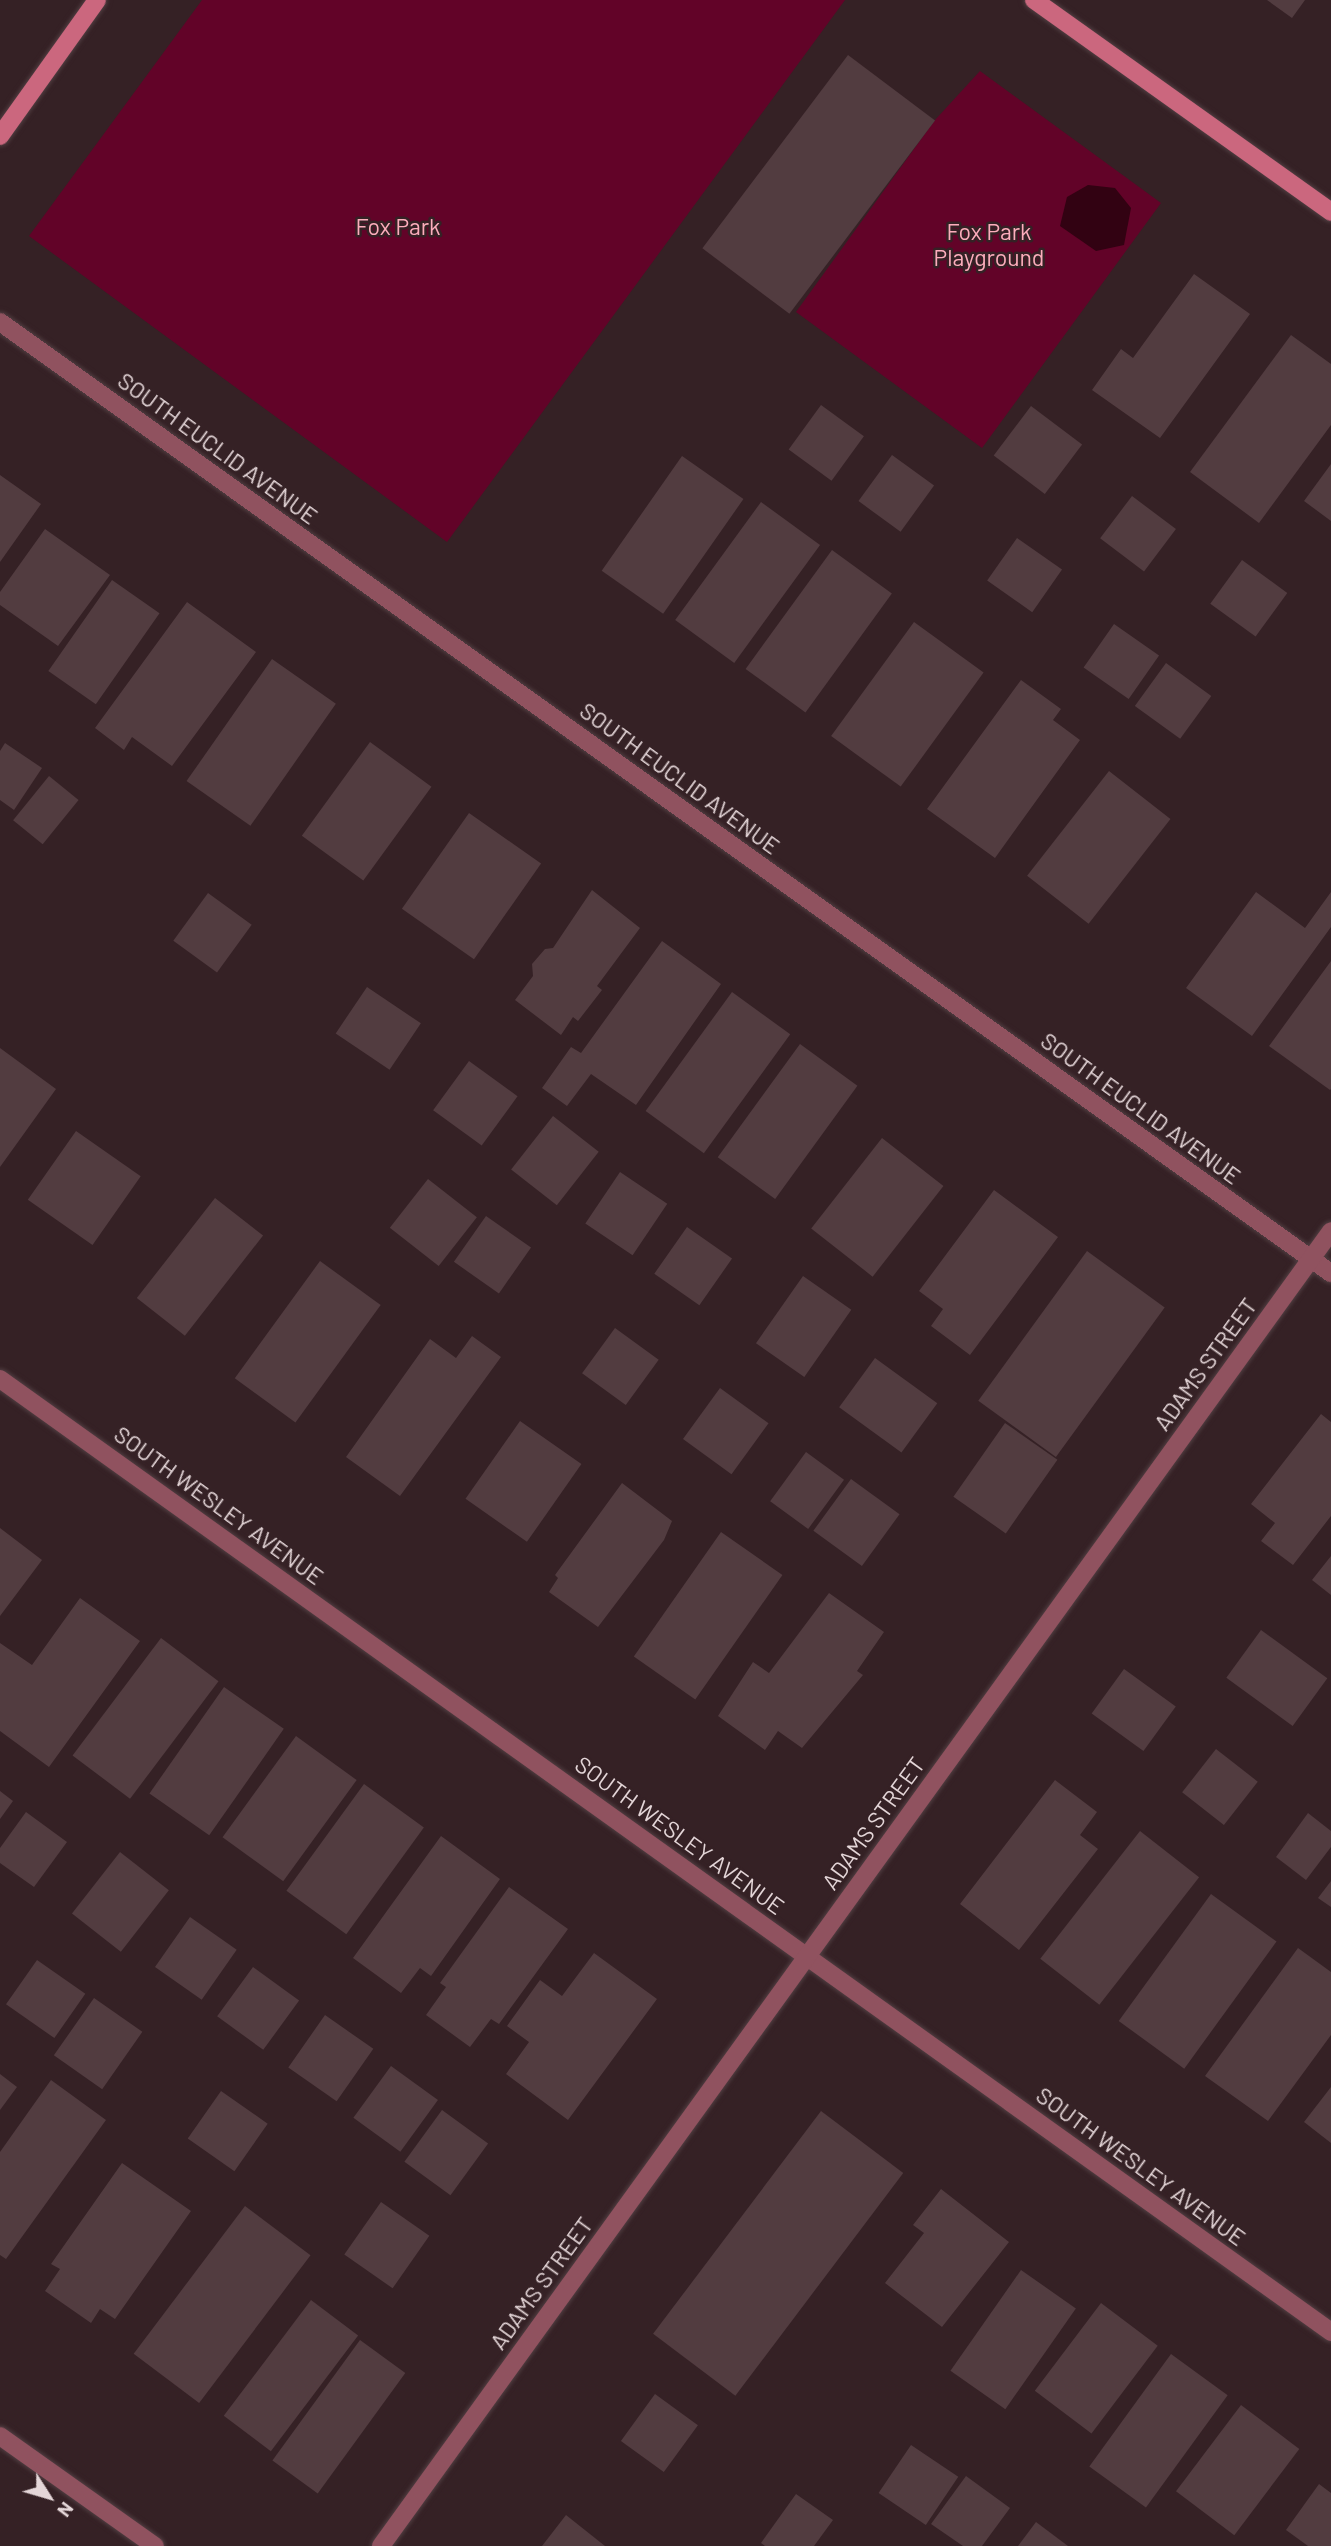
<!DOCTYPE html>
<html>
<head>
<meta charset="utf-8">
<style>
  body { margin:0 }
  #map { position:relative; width:1331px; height:2546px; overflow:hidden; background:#352125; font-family:Barlow,sans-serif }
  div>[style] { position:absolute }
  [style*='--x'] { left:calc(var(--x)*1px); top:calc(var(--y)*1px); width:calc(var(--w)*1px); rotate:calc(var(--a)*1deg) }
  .green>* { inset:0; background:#620328 }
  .water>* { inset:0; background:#320212 }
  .building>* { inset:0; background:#523c40; transform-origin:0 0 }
  .roads { filter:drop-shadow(0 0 2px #513e42) drop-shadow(0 0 2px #513e42) }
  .street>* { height:18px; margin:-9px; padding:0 9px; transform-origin:9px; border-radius:9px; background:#90525f }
  .secondary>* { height:18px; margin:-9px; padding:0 9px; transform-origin:9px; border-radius:9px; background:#cb677e }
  span { translate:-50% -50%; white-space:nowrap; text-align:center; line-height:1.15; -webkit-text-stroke:5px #352125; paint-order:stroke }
  .park-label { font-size:23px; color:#fdadbc }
  .street-label { font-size:23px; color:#e4d6d8 }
  .north { position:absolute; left:14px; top:2462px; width:70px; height:70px; -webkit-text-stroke:5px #352125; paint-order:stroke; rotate:127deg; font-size:19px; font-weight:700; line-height:28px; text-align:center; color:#e4d6d8 }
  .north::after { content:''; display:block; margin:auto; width:24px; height:32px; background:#e4d6d8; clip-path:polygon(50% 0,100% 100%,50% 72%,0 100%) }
</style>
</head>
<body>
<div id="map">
  <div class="green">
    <i style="clip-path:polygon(202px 0,845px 0,447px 542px,29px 236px)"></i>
    <i style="clip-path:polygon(980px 71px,1161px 203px,982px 448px,796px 312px,935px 120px)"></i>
  </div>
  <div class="water">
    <i style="clip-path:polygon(1088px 185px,1115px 188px,1131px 208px,1124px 245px,1096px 251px,1060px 226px,1067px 197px)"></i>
  </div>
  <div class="building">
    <i style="clip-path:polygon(1267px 0,1305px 0,1292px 18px)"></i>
    <i style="left:848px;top:55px;width:109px;height:242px;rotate:37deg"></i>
    <i style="clip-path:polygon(1194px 274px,1250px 314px,1160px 438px,1092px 390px,1121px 349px,1133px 358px)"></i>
    <i style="clip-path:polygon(1291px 335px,1331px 364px,1331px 425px,1259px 523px,1190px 472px)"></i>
    <i style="left:821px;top:405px;width:53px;height:55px;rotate:36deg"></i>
    <i style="left:1031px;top:406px;width:64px;height:62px;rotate:37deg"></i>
    <i style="left:892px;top:455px;width:52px;height:57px;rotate:36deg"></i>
    <i style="left:682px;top:456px;width:75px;height:140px;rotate:35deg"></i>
    <i style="clip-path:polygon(1331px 464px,1331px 521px,1304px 501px)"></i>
    <i style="clip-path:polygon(0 475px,41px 504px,0 562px)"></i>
    <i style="left:1132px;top:496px;width:55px;height:53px;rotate:37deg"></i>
    <i style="left:761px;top:502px;width:73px;height:146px;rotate:36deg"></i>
    <i style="clip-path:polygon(45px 529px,110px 575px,58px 646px,0 605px,0 592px)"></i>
    <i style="left:1017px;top:538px;width:55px;height:52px;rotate:35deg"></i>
    <i style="left:832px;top:550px;width:74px;height:147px;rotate:36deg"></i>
    <i style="left:1242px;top:560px;width:56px;height:54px;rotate:36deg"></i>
    <i style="left:112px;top:580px;width:58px;height:111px;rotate:35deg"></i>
    <i style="clip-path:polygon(187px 602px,256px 652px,172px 766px,132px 737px,124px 750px,95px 728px)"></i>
    <i style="left:914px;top:622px;width:86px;height:141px;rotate:36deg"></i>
    <i style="left:1114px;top:624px;width:55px;height:53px;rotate:35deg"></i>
    <i style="left:272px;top:659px;width:78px;height:149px;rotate:35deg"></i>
    <i style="left:1166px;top:663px;width:56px;height:53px;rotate:36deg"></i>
    <i style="clip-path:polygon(1021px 680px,1061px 709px,1053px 720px,1080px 740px,995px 858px,927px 809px)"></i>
    <i style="left:370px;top:742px;width:76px;height:116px;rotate:36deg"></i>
    <i style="clip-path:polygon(5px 743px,42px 768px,14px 810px,0 800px,0 751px)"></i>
    <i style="left:1109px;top:771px;width:78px;height:133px;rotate:38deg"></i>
    <i style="left:49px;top:776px;width:38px;height:57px;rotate:39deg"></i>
    <i style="left:469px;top:813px;width:88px;height:117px;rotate:35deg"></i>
    <i style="clip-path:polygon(592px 890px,640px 928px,597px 986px,602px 990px,578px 1021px,573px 1017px,561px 1035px,515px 1000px,533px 976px,532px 964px,545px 949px,553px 948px)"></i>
    <i style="clip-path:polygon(1256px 892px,1305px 928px,1331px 892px,1331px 927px,1252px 1036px,1186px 988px)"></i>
    <i style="left:208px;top:893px;width:54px;height:59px;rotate:36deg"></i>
    <i style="clip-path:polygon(662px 941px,721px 984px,636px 1105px,591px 1074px,567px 1106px,542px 1088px,571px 1047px,581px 1053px)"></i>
    <i style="clip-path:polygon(1331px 961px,1331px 1089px,1330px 1090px,1269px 1046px)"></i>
    <i style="left:367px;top:987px;width:65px;height:56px;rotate:34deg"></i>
    <i style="left:732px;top:992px;width:72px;height:147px;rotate:36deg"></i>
    <i style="left:800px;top:1044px;width:71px;height:140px;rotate:36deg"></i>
    <i style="clip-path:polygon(0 1048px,56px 1089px,0 1167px)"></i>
    <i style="left:469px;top:1061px;width:60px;height:61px;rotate:36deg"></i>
    <i style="left:553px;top:1116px;width:58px;height:68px;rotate:38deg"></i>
    <i style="left:76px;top:1131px;width:79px;height:84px;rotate:35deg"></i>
    <i style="left:882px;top:1138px;width:78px;height:115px;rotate:38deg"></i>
    <i style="left:620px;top:1172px;width:57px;height:62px;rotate:34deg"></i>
    <i style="left:428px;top:1179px;width:62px;height:62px;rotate:38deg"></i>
    <i style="clip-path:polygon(994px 1190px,1058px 1237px,970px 1355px,931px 1326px,943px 1309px,919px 1291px)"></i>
    <i style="left:215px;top:1198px;width:61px;height:127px;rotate:38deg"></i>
    <i style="left:486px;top:1216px;width:55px;height:56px;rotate:35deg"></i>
    <i style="left:687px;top:1227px;width:55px;height:57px;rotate:35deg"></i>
    <i style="left:1087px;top:1251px;width:96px;height:185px;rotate:36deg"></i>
    <i style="left:320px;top:1261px;width:75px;height:145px;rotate:36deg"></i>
    <i style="left:803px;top:1276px;width:59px;height:82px;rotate:35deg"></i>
    <i style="left:615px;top:1328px;width:54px;height:56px;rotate:36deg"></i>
    <i style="clip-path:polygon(472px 1336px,501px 1357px,400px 1496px,346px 1457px,430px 1339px,456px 1358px)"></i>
    <i style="left:875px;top:1358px;width:77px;height:61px;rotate:36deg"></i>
    <i style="left:720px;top:1388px;width:60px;height:63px;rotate:36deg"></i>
    <i style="clip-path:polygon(1321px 1414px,1331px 1422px,1331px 1516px,1293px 1565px,1261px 1541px,1275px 1523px,1251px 1504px)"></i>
    <i style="left:520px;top:1421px;width:75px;height:95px;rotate:35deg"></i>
    <i style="left:1005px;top:1423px;width:64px;height:90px;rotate:35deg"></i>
    <i style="left:806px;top:1452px;width:47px;height:61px;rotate:36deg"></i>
    <i style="left:851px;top:1479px;width:60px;height:64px;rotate:36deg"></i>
    <i style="clip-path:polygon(622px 1483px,672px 1521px,664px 1540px,598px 1627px,549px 1592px,558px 1578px,555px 1575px)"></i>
    <i style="clip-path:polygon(0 1528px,42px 1560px,0 1616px)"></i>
    <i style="left:721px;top:1532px;width:75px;height:152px;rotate:35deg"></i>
    <i style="clip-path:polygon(1331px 1556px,1331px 1595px,1312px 1580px)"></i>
    <i style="clip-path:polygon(829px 1593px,884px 1632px,857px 1671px,863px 1675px,802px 1748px,778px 1731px,765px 1750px,718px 1716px,753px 1662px,769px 1673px)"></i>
    <i style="clip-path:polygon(80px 1598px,140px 1641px,49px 1767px,0 1731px,0 1643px,32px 1665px)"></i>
    <i style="left:1261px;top:1630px;width:82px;height:59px;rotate:36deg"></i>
    <i style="left:161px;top:1638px;width:72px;height:147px;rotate:37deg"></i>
    <i style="left:1124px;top:1669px;width:64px;height:55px;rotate:36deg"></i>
    <i style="left:224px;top:1687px;width:73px;height:130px;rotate:35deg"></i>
    <i style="left:296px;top:1736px;width:75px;height:125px;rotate:36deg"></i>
    <i style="left:1216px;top:1749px;width:53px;height:55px;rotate:38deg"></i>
    <i style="clip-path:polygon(1055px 1780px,1097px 1812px,1080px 1835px,1098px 1849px,1019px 1950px,960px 1904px)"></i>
    <i style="left:364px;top:1784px;width:74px;height:132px;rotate:36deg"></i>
    <i style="clip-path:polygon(0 1791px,13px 1801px,0 1819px)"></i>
    <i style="clip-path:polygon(26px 1812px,67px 1842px,34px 1887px,0 1863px,0 1848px)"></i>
    <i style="clip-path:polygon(1308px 1813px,1331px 1831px,1331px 1847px,1306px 1880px,1276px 1857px)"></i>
    <i style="left:1140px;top:1831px;width:75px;height:162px;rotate:38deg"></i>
    <i style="clip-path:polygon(441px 1836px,500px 1879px,431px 1976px,420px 1968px,401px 1993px,353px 1958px)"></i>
    <i style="left:120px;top:1852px;width:62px;height:78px;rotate:38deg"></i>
    <i style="clip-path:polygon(1331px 1881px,1331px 1907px,1318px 1898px)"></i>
    <i style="clip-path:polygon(509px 1887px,568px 1929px,499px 2024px,491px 2019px,470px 2047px,426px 2015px,446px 1987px,440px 1983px)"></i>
    <i style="left:1211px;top:1894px;width:81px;height:157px;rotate:36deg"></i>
    <i style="left:190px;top:1917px;width:57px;height:61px;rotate:35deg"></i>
    <i style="clip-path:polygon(1298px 1948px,1331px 1972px,1331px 2035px,1268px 2121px,1205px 2076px)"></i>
    <i style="clip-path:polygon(594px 1953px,657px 1999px,568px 2120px,506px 2074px,529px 2042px,507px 2026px,540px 1980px,562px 1996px)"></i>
    <i style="left:37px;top:1960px;width:59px;height:54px;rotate:35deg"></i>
    <i style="left:253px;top:1967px;width:57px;height:61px;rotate:36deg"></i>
    <i style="left:94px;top:1998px;width:59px;height:70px;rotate:35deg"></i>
    <i style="left:325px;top:2015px;width:59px;height:64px;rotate:35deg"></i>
    <i style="left:391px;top:2066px;width:58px;height:64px;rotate:36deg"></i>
    <i style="clip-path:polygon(0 2074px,17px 2087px,0 2110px)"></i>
    <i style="clip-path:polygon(51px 2080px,106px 2120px,6px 2259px,0 2255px,0 2152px)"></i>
    <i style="clip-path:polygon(1331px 2087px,1331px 2143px,1304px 2122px)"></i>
    <i style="left:221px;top:2091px;width:57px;height:58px;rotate:35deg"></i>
    <i style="left:442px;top:2110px;width:57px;height:64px;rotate:36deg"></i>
    <i style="left:821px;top:2111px;width:103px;height:279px;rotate:37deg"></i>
    <i style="clip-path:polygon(122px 2163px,191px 2211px,115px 2319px,100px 2309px,91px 2323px,45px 2291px,60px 2269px,51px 2264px)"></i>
    <i style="clip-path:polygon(941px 2189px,1009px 2242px,942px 2327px,885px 2283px,924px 2233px,913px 2225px)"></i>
    <i style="left:381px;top:2202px;width:59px;height:64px;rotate:35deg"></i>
    <i style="left:245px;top:2206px;width:82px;height:185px;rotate:37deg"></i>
    <i style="left:1021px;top:2270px;width:67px;height:123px;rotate:35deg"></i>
    <i style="left:311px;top:2300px;width:59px;height:145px;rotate:37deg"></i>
    <i style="left:1101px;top:2303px;width:71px;height:110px;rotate:37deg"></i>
    <i style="left:360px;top:2340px;width:56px;height:149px;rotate:36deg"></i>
    <i style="left:1171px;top:2354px;width:70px;height:139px;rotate:36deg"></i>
    <i style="left:655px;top:2394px;width:53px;height:58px;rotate:36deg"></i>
    <i style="left:1241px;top:2405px;width:73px;height:108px;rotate:37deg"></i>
    <i style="left:911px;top:2445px;width:57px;height:58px;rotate:34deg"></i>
    <i style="clip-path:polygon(966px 2476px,1010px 2508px,982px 2546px,963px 2546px,931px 2524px)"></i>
    <i style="clip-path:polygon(1319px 2484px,1331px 2493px,1331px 2546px,1308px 2546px,1286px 2530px)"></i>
    <i style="clip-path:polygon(796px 2494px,833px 2520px,814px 2546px,765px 2546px,761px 2543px)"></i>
    <i style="clip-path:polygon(566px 2515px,605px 2546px,542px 2546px)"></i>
    <i style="clip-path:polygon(1036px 2522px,1068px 2546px,1018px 2546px)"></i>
  </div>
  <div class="roads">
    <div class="street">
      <i style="--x:0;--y:322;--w:1636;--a:35.55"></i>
      <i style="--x:0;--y:1379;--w:1637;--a:35.6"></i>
      <i style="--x:0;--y:2436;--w:190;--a:35.4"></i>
      <i style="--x:381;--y:2546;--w:1622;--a:-54.15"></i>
    </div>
    <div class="secondary">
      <i style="--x:1034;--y:0;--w:365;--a:35.5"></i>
      <i style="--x:0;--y:136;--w:167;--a:-54.5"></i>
    </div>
  </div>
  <div class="park-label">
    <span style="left:398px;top:226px">Fox Park</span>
    <span style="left:989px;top:244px">Fox Park<br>Playground</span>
  </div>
  <div class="street-label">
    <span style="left:218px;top:448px;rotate:36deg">SOUTH EUCLID AVENUE</span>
    <span style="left:680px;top:778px;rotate:36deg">SOUTH EUCLID AVENUE</span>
    <span style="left:1141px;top:1108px;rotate:36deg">SOUTH EUCLID AVENUE</span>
    <span style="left:1205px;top:1364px;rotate:-54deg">ADAMS STREET</span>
    <span style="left:219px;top:1505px;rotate:36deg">SOUTH WESLEY AVENUE</span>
    <span style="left:873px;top:1823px;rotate:-54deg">ADAMS STREET</span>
    <span style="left:680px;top:1835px;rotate:36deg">SOUTH WESLEY AVENUE</span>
    <span style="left:1141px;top:2166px;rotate:36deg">SOUTH WESLEY AVENUE</span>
    <span style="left:541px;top:2283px;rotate:-54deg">ADAMS STREET</span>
  </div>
  <div class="north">N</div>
</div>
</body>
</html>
